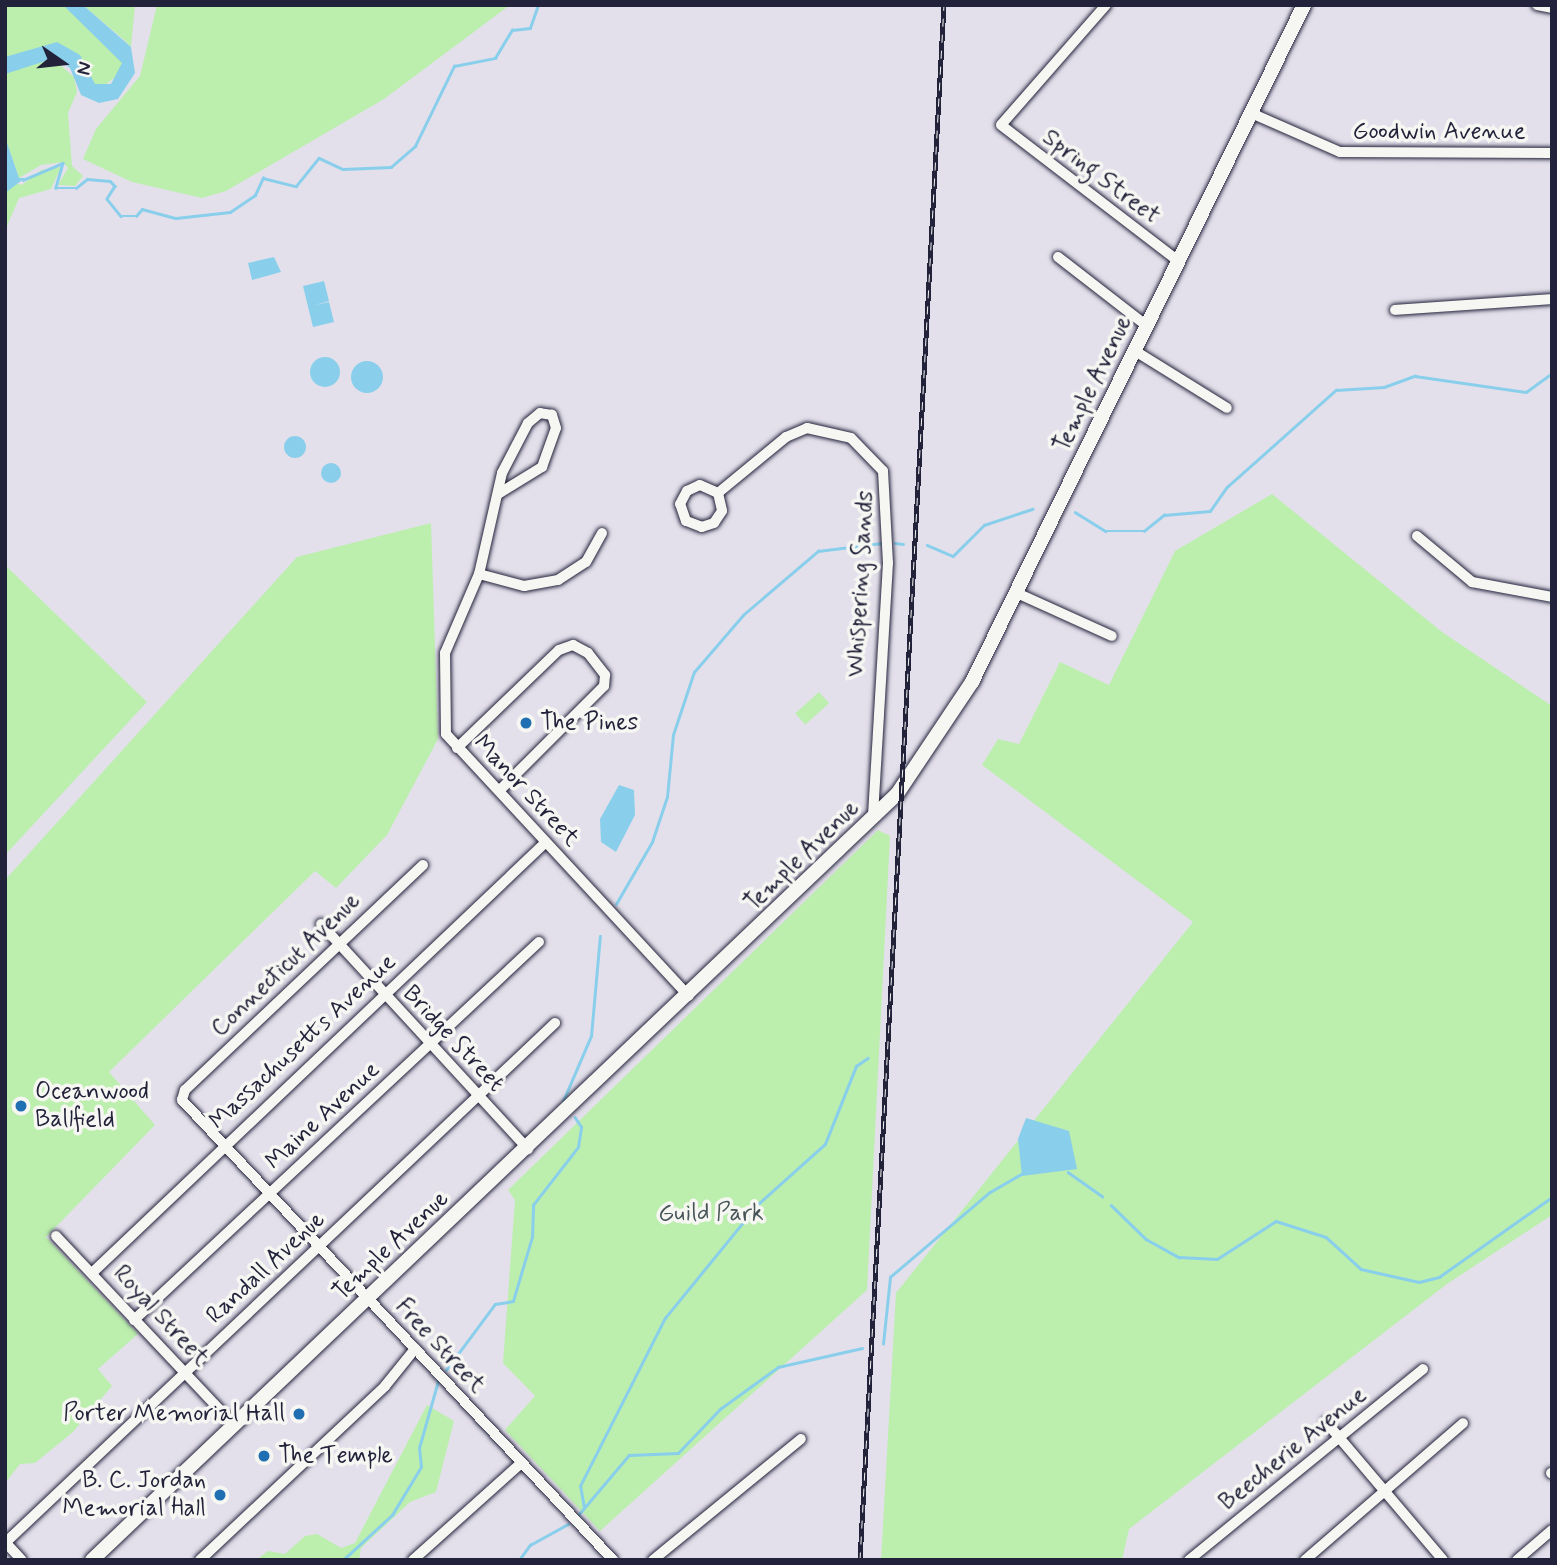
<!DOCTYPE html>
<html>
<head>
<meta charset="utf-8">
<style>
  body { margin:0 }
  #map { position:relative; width:1557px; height:1565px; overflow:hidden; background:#e3e0eb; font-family:Mynerve,sans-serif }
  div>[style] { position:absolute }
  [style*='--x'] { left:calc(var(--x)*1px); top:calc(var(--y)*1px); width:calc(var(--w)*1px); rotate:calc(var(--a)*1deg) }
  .green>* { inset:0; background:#bceeae; transform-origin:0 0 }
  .water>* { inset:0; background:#89cfeb }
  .round { border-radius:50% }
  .stream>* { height:2.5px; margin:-1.25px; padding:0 1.25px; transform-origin:1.25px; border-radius:1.25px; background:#89cfeb }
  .roads { filter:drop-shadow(0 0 2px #22223b) drop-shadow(0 0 2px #22223b) }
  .street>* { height:10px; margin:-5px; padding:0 5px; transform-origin:5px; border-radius:5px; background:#f6f6f2 }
  .secondary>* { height:14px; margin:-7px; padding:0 7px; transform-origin:7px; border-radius:7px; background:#f6f6f2 }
  .rail>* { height:5px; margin-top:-2.5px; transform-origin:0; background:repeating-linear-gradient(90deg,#f6f6f2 0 8px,#22223b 0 16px); box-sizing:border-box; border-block:2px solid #22223b }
  .dots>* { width:19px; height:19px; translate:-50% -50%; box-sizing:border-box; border:4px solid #f6f6f2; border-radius:50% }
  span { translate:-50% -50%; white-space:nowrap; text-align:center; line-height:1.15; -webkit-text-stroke:7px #f6f6f2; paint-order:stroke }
  .street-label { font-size:24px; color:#22223b }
  .poi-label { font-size:24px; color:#22223b }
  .left { translate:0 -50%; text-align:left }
  .right { translate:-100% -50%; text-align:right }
  .park-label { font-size:24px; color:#485558 }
  .frame { position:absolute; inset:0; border:7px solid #22223b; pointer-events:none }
  .north { position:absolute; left:28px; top:28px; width:70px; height:70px; -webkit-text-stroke:5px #f6f6f2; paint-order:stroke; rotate:104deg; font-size:19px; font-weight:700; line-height:28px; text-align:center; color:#22223b }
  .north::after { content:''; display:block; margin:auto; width:24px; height:32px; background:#22223b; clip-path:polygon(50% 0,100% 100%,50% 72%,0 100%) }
</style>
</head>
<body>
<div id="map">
  <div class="green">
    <i style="clip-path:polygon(5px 5px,69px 5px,118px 48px,125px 69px,103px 87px,86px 84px,68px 54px,5px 61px)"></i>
    <i style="clip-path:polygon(83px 5px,135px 5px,131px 47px,123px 39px)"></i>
    <i style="clip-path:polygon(157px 5px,510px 5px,384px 99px,226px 191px,202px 198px,132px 182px,83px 159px,96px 129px,140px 76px)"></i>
    <i style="clip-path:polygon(51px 57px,74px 77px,77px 92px,68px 113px,72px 166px,83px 176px,75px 186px,58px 185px,68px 168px,63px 162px,41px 165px,19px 178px,5px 137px,5px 74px)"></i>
    <i style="clip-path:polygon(61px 167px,51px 189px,19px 198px,5px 231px,5px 193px,12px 182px,22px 185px,41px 170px)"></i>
    <i style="clip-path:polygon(1272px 494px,1442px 632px,1552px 706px,1552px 1215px,1447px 1284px,1129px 1529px,1122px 1560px,881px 1560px,896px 1293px,1193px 922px,982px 765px,998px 739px,1019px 744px,1060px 662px,1109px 685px,1175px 551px)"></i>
    <i style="clip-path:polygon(431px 523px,438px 739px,387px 835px,336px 888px,315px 871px,109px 1072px,155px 1125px,46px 1237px,138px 1334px,98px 1369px,112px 1386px,73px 1432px,35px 1463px,20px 1464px,5px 1483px,5px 880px,297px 557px)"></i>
    <i style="clip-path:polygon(5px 565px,147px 702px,5px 855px)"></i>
    <i style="left:819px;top:692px;width:15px;height:32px;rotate:48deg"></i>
    <i style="clip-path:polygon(878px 830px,890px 836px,867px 1290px,600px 1531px,505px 1430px,535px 1396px,503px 1363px,515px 1200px,508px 1190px)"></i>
    <i style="clip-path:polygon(427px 1405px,454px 1421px,436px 1492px,410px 1502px,361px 1548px,359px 1560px,256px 1560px,268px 1551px,285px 1554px,305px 1536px,317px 1534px,341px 1548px,355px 1543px)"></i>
  </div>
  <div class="water">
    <i style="clip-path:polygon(63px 5px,83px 5px,131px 47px,135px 73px,118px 99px,99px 103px,81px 95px,70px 68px,55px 58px,5px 74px,5px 57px,57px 42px,80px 55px,95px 84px,111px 84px,122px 63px)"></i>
    <i style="clip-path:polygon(5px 137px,19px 178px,25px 178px,5px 193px)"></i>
    <i style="clip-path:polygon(274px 257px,281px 272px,252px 280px,248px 263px)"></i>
    <i style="clip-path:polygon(324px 281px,329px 301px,315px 305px,329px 302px,334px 322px,313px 327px,303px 286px)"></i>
    <i class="round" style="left:310px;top:357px;width:30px;height:30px"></i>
    <i class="round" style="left:351px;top:361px;width:32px;height:32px"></i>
    <i class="round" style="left:284px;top:436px;width:22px;height:22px"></i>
    <i class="round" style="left:321px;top:463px;width:20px;height:20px"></i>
    <i style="clip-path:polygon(619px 785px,634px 790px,635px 815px,616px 852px,601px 842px,600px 819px)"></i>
    <i style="clip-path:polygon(1026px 1118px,1069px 1131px,1077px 1169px,1022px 1176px,1018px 1139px)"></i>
  </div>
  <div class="stream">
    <i style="--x:23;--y:180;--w:43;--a:-23"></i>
    <i style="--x:63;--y:163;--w:26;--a:106"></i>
    <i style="--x:56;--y:188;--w:20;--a:0"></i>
    <i style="--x:76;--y:188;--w:14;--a:-39"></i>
    <i style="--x:87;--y:179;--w:23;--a:5"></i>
    <i style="--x:110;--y:181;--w:7;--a:45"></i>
    <i style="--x:115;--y:186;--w:15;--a:122"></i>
    <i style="--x:107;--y:199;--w:22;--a:51"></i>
    <i style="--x:121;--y:216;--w:15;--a:0"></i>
    <i style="--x:136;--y:216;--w:9;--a:-49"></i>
    <i style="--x:142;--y:209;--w:35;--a:15"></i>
    <i style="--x:176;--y:218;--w:54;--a:-6.3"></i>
    <i style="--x:230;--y:212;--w:30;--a:-34"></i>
    <i style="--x:255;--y:195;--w:19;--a:-65"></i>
    <i style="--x:263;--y:178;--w:34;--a:14"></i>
    <i style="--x:296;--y:186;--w:36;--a:-51"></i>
    <i style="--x:319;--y:158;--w:26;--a:25"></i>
    <i style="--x:343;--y:169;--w:48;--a:-2.4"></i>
    <i style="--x:391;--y:167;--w:32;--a:-41"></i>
    <i style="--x:415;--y:146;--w:89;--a:-64"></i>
    <i style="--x:454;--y:66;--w:42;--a:-11"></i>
    <i style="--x:495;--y:58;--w:33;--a:-59"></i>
    <i style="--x:512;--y:30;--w:18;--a:-6"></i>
    <i style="--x:530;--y:28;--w:24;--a:-71"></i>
    <i style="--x:1075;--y:512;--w:36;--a:32"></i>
    <i style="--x:1106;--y:531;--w:38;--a:0"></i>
    <i style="--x:1144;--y:531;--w:26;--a:-39"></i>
    <i style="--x:1164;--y:515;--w:46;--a:-5"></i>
    <i style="--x:1210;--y:511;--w:29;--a:-55"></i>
    <i style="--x:1227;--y:487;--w:146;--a:-41.7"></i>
    <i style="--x:1336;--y:390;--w:48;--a:-3.6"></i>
    <i style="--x:1384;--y:387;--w:33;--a:-20"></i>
    <i style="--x:1415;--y:376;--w:112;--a:8.2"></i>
    <i style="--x:1526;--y:392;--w:32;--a:-36"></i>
    <i style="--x:895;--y:543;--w:8;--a:7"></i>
    <i style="--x:927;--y:545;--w:28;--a:23"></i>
    <i style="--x:953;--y:556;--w:44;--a:-45"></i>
    <i style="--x:984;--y:525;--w:51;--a:-18.4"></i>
    <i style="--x:616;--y:904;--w:72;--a:-59.9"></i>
    <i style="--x:652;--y:842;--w:47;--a:-71.6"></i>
    <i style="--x:667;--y:797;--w:62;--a:-84.5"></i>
    <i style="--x:673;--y:735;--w:66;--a:-71.6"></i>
    <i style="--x:694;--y:672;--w:75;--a:-49.3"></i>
    <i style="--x:743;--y:615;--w:99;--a:-40.5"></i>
    <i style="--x:818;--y:551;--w:64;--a:-7.2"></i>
    <i style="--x:563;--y:1101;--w:71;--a:-66.7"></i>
    <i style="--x:591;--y:1036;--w:100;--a:-84.9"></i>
    <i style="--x:1068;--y:1172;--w:42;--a:35.2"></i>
    <i style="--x:1111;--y:1205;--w:49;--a:44.2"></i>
    <i style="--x:1146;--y:1239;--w:38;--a:29"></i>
    <i style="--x:1179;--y:1257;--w:38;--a:3"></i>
    <i style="--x:1217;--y:1259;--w:70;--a:-32.8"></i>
    <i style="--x:1276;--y:1221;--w:52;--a:17.7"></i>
    <i style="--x:1326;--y:1237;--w:47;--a:42.4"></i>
    <i style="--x:1361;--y:1269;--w:59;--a:12.6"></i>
    <i style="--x:1419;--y:1282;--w:21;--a:-14"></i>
    <i style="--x:1439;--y:1277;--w:138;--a:-35.3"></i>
    <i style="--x:883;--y:1344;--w:67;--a:-84"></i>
    <i style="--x:890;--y:1277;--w:131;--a:-40.4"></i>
    <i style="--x:990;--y:1192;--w:39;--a:-30"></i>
    <i style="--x:446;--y:1370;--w:82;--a:-53.4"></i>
    <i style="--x:495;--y:1304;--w:18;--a:-9"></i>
    <i style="--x:513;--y:1301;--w:67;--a:-73.5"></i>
    <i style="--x:532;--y:1237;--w:32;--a:-88"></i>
    <i style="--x:533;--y:1205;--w:73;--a:-52.2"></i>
    <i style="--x:578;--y:1147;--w:20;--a:-81"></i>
    <i style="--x:581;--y:1127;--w:11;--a:-124"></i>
    <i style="--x:584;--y:1508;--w:22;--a:-100"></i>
    <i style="--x:580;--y:1486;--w:188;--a:-63.2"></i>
    <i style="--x:665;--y:1318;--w:146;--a:-50.8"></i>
    <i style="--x:757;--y:1205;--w:91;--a:-41.9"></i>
    <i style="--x:825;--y:1144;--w:84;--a:-68.3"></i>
    <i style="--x:856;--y:1066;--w:14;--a:-34"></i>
    <i style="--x:579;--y:1514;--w:77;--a:-49.7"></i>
    <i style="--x:629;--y:1455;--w:49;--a:-2.3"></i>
    <i style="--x:678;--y:1453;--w:61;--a:-46.3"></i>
    <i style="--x:720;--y:1409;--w:72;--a:-35.9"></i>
    <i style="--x:778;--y:1367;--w:86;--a:-12.7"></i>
    <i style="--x:343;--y:1560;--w:67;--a:-42.6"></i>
    <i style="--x:392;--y:1515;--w:56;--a:-58.9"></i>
    <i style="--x:421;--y:1467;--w:19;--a:-96"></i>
    <i style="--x:419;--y:1448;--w:70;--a:-74.2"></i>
    <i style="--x:519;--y:1560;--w:19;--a:-54"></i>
    <i style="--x:530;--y:1545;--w:43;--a:-28.9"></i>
  </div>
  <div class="roads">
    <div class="street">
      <i style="--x:1106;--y:5;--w:159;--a:131.2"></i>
      <i style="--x:1001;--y:125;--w:223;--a:37.5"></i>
      <i style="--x:1537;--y:5;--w:15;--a:11"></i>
      <i style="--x:1251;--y:113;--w:97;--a:23.7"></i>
      <i style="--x:1340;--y:152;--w:212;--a:0.3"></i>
      <i style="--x:1058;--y:257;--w:113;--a:37.8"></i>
      <i style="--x:1395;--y:310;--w:157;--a:-4"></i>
      <i style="--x:1135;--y:351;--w:108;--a:31.8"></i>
      <i style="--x:718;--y:493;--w:18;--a:77"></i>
      <i style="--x:722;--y:511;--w:14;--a:124"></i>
      <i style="--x:714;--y:523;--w:13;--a:162"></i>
      <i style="--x:702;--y:527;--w:17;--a:-159"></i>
      <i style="--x:686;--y:521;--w:18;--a:-109"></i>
      <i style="--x:680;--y:504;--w:15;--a:-62"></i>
      <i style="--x:687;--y:491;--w:14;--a:-25"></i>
      <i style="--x:700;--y:485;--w:20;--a:24"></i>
      <i style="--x:718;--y:493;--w:88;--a:-39.5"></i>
      <i style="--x:786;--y:437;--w:23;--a:-23"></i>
      <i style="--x:807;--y:428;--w:45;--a:12.8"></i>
      <i style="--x:851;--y:438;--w:46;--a:45.9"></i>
      <i style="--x:883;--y:471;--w:92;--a:86.9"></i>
      <i style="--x:888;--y:563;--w:255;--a:93.4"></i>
      <i style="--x:498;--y:494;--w:52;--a:-31.5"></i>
      <i style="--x:542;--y:467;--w:41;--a:-70.3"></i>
      <i style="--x:556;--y:428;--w:14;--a:-107"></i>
      <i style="--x:552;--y:415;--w:12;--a:-171"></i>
      <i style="--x:540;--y:413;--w:16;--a:140"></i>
      <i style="--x:528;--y:423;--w:56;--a:117.5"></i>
      <i style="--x:502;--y:473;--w:104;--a:102.8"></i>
      <i style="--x:479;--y:574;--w:86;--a:113.3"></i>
      <i style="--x:445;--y:653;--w:81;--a:89.3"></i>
      <i style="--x:446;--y:734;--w:357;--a:47.2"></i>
      <i style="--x:1417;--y:536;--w:72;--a:39.9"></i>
      <i style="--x:1472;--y:582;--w:81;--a:10.6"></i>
      <i style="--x:479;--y:574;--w:47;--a:14.9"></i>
      <i style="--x:524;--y:586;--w:35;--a:-10"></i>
      <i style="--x:558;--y:580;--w:33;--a:-33"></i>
      <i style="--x:586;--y:562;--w:33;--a:-61"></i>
      <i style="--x:1017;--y:593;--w:104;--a:24.4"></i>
      <i style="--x:457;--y:748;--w:141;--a:-43.9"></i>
      <i style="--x:559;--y:650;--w:15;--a:-20"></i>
      <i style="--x:573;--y:645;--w:17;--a:28"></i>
      <i style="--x:588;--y:653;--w:28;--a:52"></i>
      <i style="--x:605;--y:675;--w:11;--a:95"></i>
      <i style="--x:604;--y:686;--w:148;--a:135"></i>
      <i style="--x:423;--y:865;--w:328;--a:136.6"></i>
      <i style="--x:185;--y:1090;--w:10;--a:107"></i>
      <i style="--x:182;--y:1100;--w:630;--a:46.86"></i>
      <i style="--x:321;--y:924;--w:306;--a:47.4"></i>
      <i style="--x:56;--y:1236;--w:260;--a:46.7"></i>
      <i style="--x:92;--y:1273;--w:625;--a:-43.51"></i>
      <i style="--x:134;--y:1320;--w:554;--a:-43.03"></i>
      <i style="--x:1326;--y:1422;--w:181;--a:49.7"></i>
      <i style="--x:1551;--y:1473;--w:1;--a:45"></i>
      <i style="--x:5;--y:1543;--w:757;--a:-43.39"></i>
      <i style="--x:6;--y:1543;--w:23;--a:47"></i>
      <i style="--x:200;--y:1560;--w:254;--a:-43.2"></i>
      <i style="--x:385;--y:1386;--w:48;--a:-51"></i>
      <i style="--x:413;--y:1560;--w:145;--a:-41.9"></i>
      <i style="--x:653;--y:1560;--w:191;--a:-39.3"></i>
      <i style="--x:1189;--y:1560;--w:302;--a:-39.2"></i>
      <i style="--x:1305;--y:1560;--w:209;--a:-40.9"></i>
      <i style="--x:1517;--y:1560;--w:46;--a:-40.6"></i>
    </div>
    <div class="secondary">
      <i style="--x:92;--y:1560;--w:1111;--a:-43.58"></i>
      <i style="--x:897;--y:794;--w:135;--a:-56.2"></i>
      <i style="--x:972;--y:682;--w:754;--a:-63.88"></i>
    </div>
  </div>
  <div class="rail">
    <i style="--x:860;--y:1560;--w:1557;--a:-86.91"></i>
  </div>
  <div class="dots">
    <i style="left:526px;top:723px;background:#1f6fb2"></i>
    <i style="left:21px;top:1106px;background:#1f6fb2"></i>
    <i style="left:299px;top:1414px;background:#1f6fb2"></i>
    <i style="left:264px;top:1456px;background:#1f6fb2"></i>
    <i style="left:220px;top:1495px;background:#1f6fb2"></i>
  </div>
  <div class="street-label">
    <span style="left:1439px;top:132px">Goodwin Avenue</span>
    <span style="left:1101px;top:177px;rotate:37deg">Spring Street</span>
    <span style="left:1093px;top:384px;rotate:-64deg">Temple Avenue</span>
    <span style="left:861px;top:584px;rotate:-87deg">Whispering Sands</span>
    <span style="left:526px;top:791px;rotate:47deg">Manor Street</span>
    <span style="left:802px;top:856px;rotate:-44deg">Temple Avenue</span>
    <span style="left:286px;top:965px;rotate:-44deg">Connecticut Avenue</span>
    <span style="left:453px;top:1039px;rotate:47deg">Bridge Street</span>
    <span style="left:303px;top:1042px;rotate:-43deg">Massachusetts Avenue</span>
    <span style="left:323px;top:1116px;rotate:-43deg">Maine Avenue</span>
    <span style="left:391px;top:1246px;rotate:-43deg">Temple Avenue</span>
    <span style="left:266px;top:1268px;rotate:-43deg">Randall Avenue</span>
    <span style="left:161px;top:1316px;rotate:47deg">Royal Street</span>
    <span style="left:440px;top:1346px;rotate:47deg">Free Street</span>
    <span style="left:1293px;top:1449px;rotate:-39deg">Beecherie Avenue</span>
  </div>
  <div class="poi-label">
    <span class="left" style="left:540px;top:723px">The Pines</span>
    <span class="left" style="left:35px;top:1106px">Oceanwood<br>Ballfield</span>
    <span class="right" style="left:285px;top:1414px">Porter Memorial Hall</span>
    <span class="left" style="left:278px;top:1456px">The Temple</span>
    <span class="right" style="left:206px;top:1495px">B. C. Jordan<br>Memorial Hall</span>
  </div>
  <div class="park-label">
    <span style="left:711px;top:1214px">Guild Park</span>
  </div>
  <div class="frame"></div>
  <div class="north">N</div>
</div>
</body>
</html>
